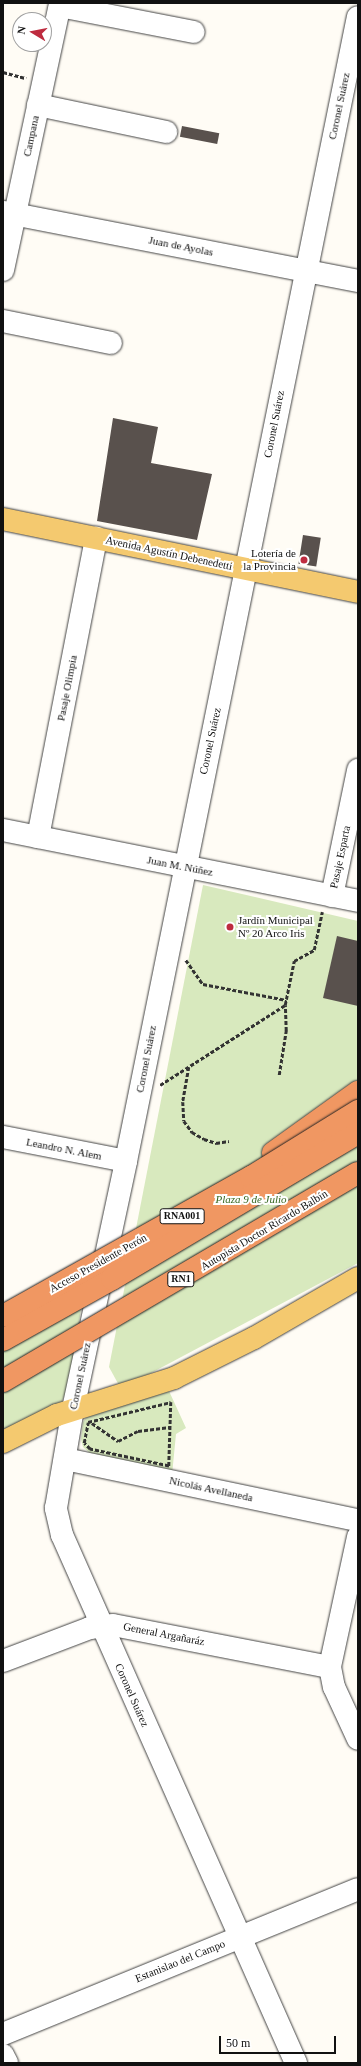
<!DOCTYPE html>
<html>
<head>
<meta charset="utf-8">
<style>
  body { margin:0 }
  #map { position:relative; width:361px; height:2066px; overflow:hidden; background:#fffcf5; font-family:Georgia,serif }
  div>[style] { position:absolute }
  [style*='--x'] { left:calc(var(--x)*1px); top:calc(var(--y)*1px); width:calc(var(--w)*1px); rotate:calc(var(--a)*1deg) }
  .green>* { inset:0; background:#d8e9be }
  .building>* { inset:0; background:#59514d; transform-origin:0 0 }
  .path>* { height:2.5px; margin-top:-1.25px; transform-origin:0; background:repeating-linear-gradient(90deg,#333 0 4px,transparent 0 6px) }
  .roads { filter:drop-shadow(0 0 1px #444) drop-shadow(0 0 1px #444) }
  .minor>* { height:22px; margin:-11px; padding:0 11px; transform-origin:11px; border-radius:11px; background:#fff }
  .major>* { height:22px; margin:-11px; padding:0 11px; transform-origin:11px; border-radius:11px; background:#f4c96f }
  .highway>* { height:22px; margin:-11px; padding:0 11px; transform-origin:11px; border-radius:11px; background:#f09762 }
  .bridges { filter:drop-shadow(0 0 1px #222) drop-shadow(0 0 1px #222) }
  .highway-bridge>* { height:22px; margin:-11px; padding:0 11px; transform-origin:11px; border-radius:11px; background:#f09762 }
  .dots>* { width:11px; height:11px; translate:-50% -50%; box-sizing:border-box; border:2px solid #fff; border-radius:50% }
  span { translate:-50% -50%; white-space:nowrap; text-align:center; line-height:1.15; -webkit-text-stroke:4px #fff; paint-order:stroke }
  .shield-label span { padding:1px 3px; background:#fff; border:1px solid; border-radius:3px; -webkit-text-stroke-width:0 }
  .shield-label { font-size:10px; color:#111; font-weight:700 }
  .street-label { font-size:11px; color:#111 }
  .poi-label { font-size:11px; color:#111 }
  .right { translate:-100% -50%; text-align:right }
  .left { translate:0 -50%; text-align:left }
  .park-label { font-size:11px; color:#366821; font-style:italic }
  .frame { position:absolute; inset:0; border:4px solid #111; pointer-events:none }
  .north { position:absolute; left:12px; top:12px; width:40px; height:40px; box-sizing:border-box; background:#fff; border:1px solid #a0a0a0; border-radius:50%; rotate:280deg; font-size:11px; font-weight:700; line-height:16px; text-align:center; color:#111 }
  .north::after { content:''; display:block; margin:auto; width:14px; height:18px; background:#be2b3f; clip-path:polygon(50% 0,100% 100%,50% 72%,0 100%) }
  .scale { position:absolute; left:219px; top:2036px; width:117px; height:18px; box-sizing:border-box; border:2px solid #111; border-top:0; padding-left:5px; font-size:12px; line-height:14px; white-space:nowrap; color:#111; -webkit-text-stroke:3px #fff; paint-order:stroke }
</style>
</head>
<body>
<div id="map">
  <div class="green">
    <i style="clip-path:polygon(203px 885px,358px 921px,358px 1263px,121px 1389px,109px 1367px)"></i>
    <i style="clip-path:polygon(87px 1263px,71px 1383px,59px 1407px,3px 1434px,3px 1310px)"></i>
    <i style="clip-path:polygon(169px 1391px,186px 1428px,176px 1434px,172px 1475px,91px 1454px,83px 1447px,81px 1439px,83px 1422px,87px 1416px)"></i>
  </div>
  <div class="building">
    <i style="left:182px;top:126px;width:38px;height:11px;rotate:11deg"></i>
    <i style="clip-path:polygon(113px 418px,158px 427px,151px 463px,212px 474px,197px 540px,97px 521px)"></i>
    <i style="left:303px;top:535px;width:18px;height:29px;rotate:9deg"></i>
    <i style="clip-path:polygon(337px 936px,358px 941px,358px 1006px,323px 998px)"></i>
  </div>
  <div class="path">
    <i style="--x:3;--y:72;--w:24;--a:15"></i>
    <i style="--x:186;--y:960;--w:29;--a:55"></i>
    <i style="--x:203;--y:984;--w:85;--a:10.9"></i>
    <i style="--x:189;--y:1067;--w:36;--a:100"></i>
    <i style="--x:183;--y:1102;--w:19;--a:87"></i>
    <i style="--x:184;--y:1121;--w:14;--a:54"></i>
    <i style="--x:192;--y:1132;--w:14;--a:30"></i>
    <i style="--x:204;--y:1139;--w:13;--a:18"></i>
    <i style="--x:216;--y:1143;--w:13;--a:-9"></i>
    <i style="--x:279;--y:1075;--w:45;--a:-81"></i>
    <i style="--x:286;--y:1031;--w:26;--a:-92"></i>
    <i style="--x:160;--y:1085;--w:148;--a:-32.6"></i>
    <i style="--x:285;--y:1005;--w:45;--a:-78.4"></i>
    <i style="--x:294;--y:961;--w:23;--a:-29"></i>
    <i style="--x:314;--y:950;--w:39;--a:-78"></i>
    <i style="--x:171;--y:1402;--w:64;--a:91.8"></i>
    <i style="--x:169;--y:1466;--w:81;--a:-167.9"></i>
    <i style="--x:90;--y:1449;--w:8;--a:-135"></i>
    <i style="--x:84;--y:1443;--w:21;--a:-79"></i>
    <i style="--x:88;--y:1422;--w:85;--a:-13.5"></i>
    <i style="--x:92;--y:1423;--w:32;--a:35"></i>
    <i style="--x:118;--y:1441;--w:22;--a:-27"></i>
    <i style="--x:138;--y:1431;--w:32;--a:-7"></i>
  </div>
  <div class="roads">
    <div class="minor">
      <i style="--x:60;--y:6;--w:136;--a:11"></i>
      <i style="--x:38;--y:105;--w:131;--a:11.9"></i>
      <i style="--x:3;--y:212;--w:362;--a:11"></i>
      <i style="--x:3;--y:270;--w:273;--a:-77.9"></i>
      <i style="--x:3;--y:321;--w:110;--a:11.5"></i>
      <i style="--x:3;--y:830;--w:362;--a:11.3"></i>
      <i style="--x:38;--y:837;--w:305;--a:-79"></i>
      <i style="--x:332;--y:896;--w:129;--a:-78.3"></i>
      <i style="--x:3;--y:1137;--w:125;--a:11"></i>
      <i style="--x:65;--y:1459;--w:299;--a:11.8"></i>
      <i style="--x:358;--y:1537;--w:133;--a:102.2"></i>
      <i style="--x:330;--y:1667;--w:20;--a:79"></i>
      <i style="--x:334;--y:1687;--w:57;--a:65.2"></i>
      <i style="--x:3;--y:1661;--w:93;--a:-20.8"></i>
      <i style="--x:90;--y:1628;--w:23;--a:-7"></i>
      <i style="--x:113;--y:1625;--w:221;--a:11"></i>
      <i style="--x:3;--y:2034;--w:383;--a:-22.2"></i>
      <i style="--x:3;--y:2055;--w:9;--a:63"></i>
      <i style="--x:296;--y:2063;--w:578;--a:-113.9"></i>
      <i style="--x:62;--y:1535;--w:28;--a:-103"></i>
      <i style="--x:56;--y:1508;--w:100;--a:-80.3"></i>
      <i style="--x:73;--y:1409;--w:254;--a:-77.9"></i>
      <i style="--x:126;--y:1161;--w:1167;--a:-78.54"></i>
    </div>
    <div class="major">
      <i style="--x:3;--y:519;--w:362;--a:11.6"></i>
      <i style="--x:3;--y:1442;--w:60;--a:-26.6"></i>
      <i style="--x:57;--y:1415;--w:123;--a:-17.5"></i>
      <i style="--x:174;--y:1378;--w:89;--a:-26.6"></i>
      <i style="--x:254;--y:1338;--w:120;--a:-30"></i>
    </div>
    <div class="highway">
      <i style="--x:273;--y:1153;--w:105;--a:-35.7"></i>
    </div>
  </div>
  <div class="bridges">
    <div class="highway-bridge">
      <i style="--x:3;--y:1316;--w:284;--a:-29.3"></i>
      <i style="--x:251;--y:1177;--w:126;--a:-31.7"></i>
      <i style="--x:3;--y:1340;--w:125;--a:-29.2"></i>
      <i style="--x:112;--y:1279;--w:286;--a:-30.7"></i>
      <i style="--x:3;--y:1381;--w:411;--a:-30.4"></i>
    </div>
  </div>
  <div class="dots">
    <i style="left:304px;top:560px;background:#be2b3f"></i>
    <i style="left:230px;top:927px;background:#be2b3f"></i>
  </div>
  <div class="shield-label">
    <span style="left:182px;top:1216px">RNA001</span>
    <span style="left:181px;top:1279px">RN1</span>
  </div>
  <div class="street-label">
    <span style="left:339px;top:106px;rotate:-78deg">Coronel Suárez</span>
    <span style="left:31px;top:136px;rotate:-78deg">Campana</span>
    <span style="left:181px;top:246px;rotate:11deg">Juan de Ayolas</span>
    <span style="left:274px;top:424px;rotate:-79deg">Coronel Suárez</span>
    <span style="left:169px;top:553px;rotate:12deg">Avenida Agustín Debenedetti</span>
    <span style="left:67px;top:688px;rotate:-79deg">Pasaje Olimpia</span>
    <span style="left:210px;top:741px;rotate:-78deg">Coronel Suárez</span>
    <span style="left:340px;top:857px;rotate:-78deg">Pasaje Esparta</span>
    <span style="left:180px;top:866px;rotate:11deg">Juan M. Núñez</span>
    <span style="left:146px;top:1059px;rotate:-79deg">Coronel Suárez</span>
    <span style="left:64px;top:1149px;rotate:11deg">Leandro N. Alem</span>
    <span style="left:264px;top:1230px;rotate:-31deg">Autopista Doctor Ricardo Balbín</span>
    <span style="left:98px;top:1263px;rotate:-29deg">Acceso Presidente Perón</span>
    <span style="left:80px;top:1376px;rotate:-78deg">Coronel Suárez</span>
    <span style="left:211px;top:1489px;rotate:12deg">Nicolás Avellaneda</span>
    <span style="left:164px;top:1634px;rotate:11deg">General Argañaráz</span>
    <span style="left:132px;top:1695px;rotate:66deg">Coronel Suárez</span>
    <span style="left:180px;top:1961px;rotate:-22deg">Estanislao del Campo</span>
  </div>
  <div class="poi-label">
    <span class="right" style="left:296px;top:560px">Lotería de<br>la Provincia</span>
    <span class="left" style="left:238px;top:927px">Jardín Municipal<br>Nº 20 Arco Iris</span>
  </div>
  <div class="park-label">
    <span style="left:251px;top:1199px">Plaza 9 de Julio</span>
  </div>
  <div class="frame"></div>
  <div class="north">N</div>
  <div class="scale">50 m</div>
</div>
</body>
</html>
